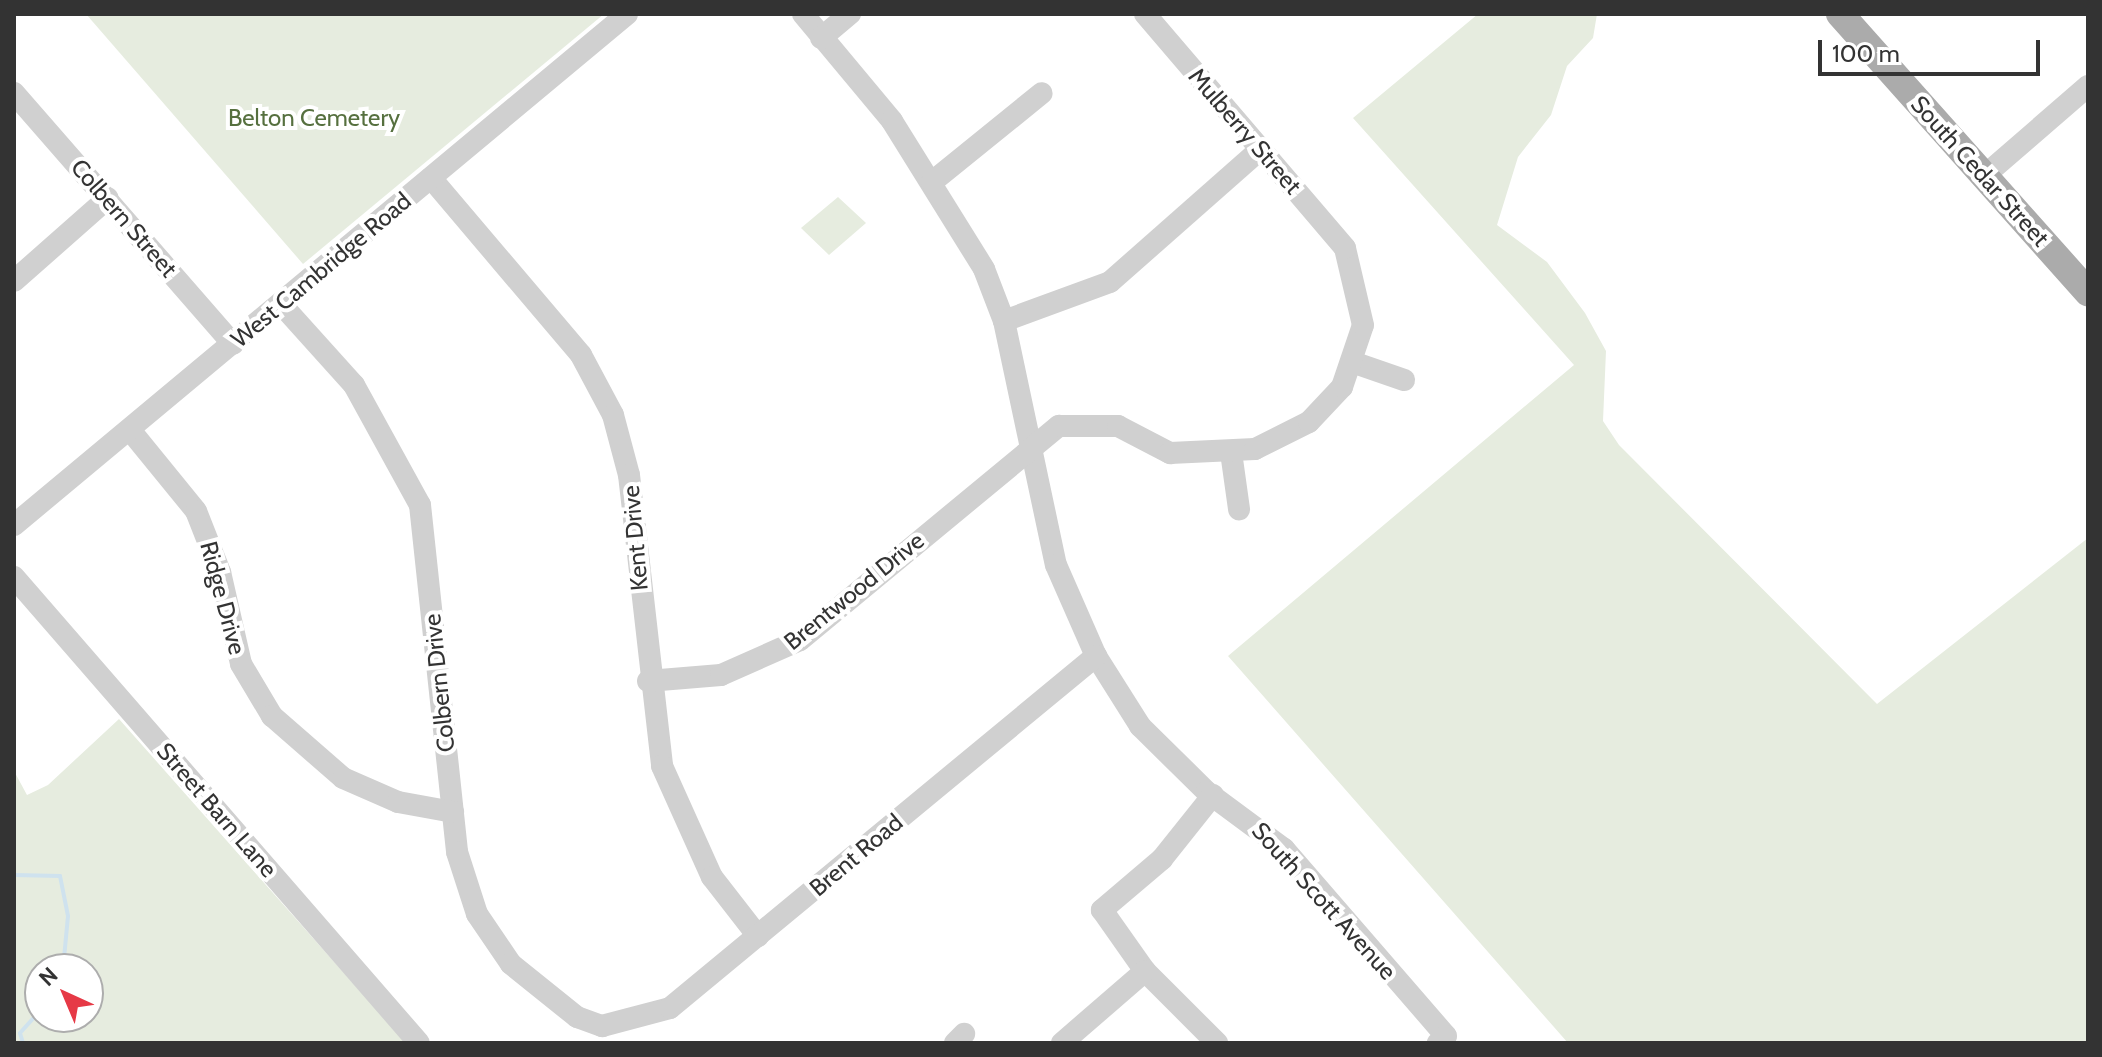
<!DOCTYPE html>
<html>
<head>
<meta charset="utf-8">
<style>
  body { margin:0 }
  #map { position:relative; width:2102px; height:1057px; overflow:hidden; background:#fff; font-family:Cabin,sans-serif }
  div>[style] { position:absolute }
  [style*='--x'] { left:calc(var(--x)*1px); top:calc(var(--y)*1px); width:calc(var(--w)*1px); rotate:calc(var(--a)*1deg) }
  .green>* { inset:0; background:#e6ecdf }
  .stream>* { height:4px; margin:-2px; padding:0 2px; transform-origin:2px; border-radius:2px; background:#cfe2ee }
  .minor>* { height:22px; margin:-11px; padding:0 11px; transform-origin:11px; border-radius:11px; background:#d0d0d0 }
  .major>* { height:28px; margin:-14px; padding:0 14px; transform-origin:14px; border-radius:14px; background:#ababab }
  span { translate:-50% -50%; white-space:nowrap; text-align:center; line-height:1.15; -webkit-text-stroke:8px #fff; paint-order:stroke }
  .park-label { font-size:24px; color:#56703f }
  .street-label { font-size:24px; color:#333 }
  .frame { position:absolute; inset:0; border:16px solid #333; pointer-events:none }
  .north { position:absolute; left:24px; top:953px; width:80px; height:80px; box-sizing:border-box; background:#fff; border:2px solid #adadad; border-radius:50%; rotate:316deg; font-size:22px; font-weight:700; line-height:32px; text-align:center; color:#333 }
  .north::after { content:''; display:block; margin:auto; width:28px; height:36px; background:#e63946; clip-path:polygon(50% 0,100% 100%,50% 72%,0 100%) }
  .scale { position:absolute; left:1818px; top:40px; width:222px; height:36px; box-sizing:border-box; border:4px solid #333; border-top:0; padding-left:10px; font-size:24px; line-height:28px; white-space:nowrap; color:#333; -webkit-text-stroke:6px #fff; paint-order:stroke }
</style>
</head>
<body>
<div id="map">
  <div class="green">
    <i style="clip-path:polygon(86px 14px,604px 14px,303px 264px)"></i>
    <i style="clip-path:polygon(1478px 14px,1597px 14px,1593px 38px,1567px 66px,1551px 115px,1518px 157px,1497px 225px,1547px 262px,1585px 313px,1606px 351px,1603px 421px,1619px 445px,1877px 704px,2088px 538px,2088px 1043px,1568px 1043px,1228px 656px,1574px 365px,1353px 118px)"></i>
    <i style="clip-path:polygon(838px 197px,866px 223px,829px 255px,801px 228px)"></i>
    <i style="clip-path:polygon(evenodd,119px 719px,406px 1043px,14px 1043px,14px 771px,27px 795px,48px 785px,119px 719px,40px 969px,88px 969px,88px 1017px,40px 1017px,40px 969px)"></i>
  </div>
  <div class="stream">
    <i style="--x:14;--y:875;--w:46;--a:1.2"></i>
    <i style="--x:60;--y:876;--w:41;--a:78.7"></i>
    <i style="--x:68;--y:916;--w:53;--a:95.4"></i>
    <i style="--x:23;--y:1043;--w:10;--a:-107"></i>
    <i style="--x:20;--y:1033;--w:30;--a:-48"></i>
  </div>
  <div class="minor">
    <i style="--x:803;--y:14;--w:139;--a:50.2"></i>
    <i style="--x:892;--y:121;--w:174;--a:58.1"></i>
    <i style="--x:984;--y:269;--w:56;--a:69"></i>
    <i style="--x:1004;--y:321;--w:249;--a:78"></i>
    <i style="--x:1056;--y:565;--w:99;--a:66.3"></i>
    <i style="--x:1096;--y:656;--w:83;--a:57.8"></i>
    <i style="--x:1140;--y:726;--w:94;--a:44.6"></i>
    <i style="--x:1207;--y:792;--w:96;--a:36.5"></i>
    <i style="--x:1284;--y:849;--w:247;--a:49.1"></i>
    <i style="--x:1446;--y:1036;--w:11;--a:139"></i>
    <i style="--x:821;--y:38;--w:38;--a:-40"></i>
    <i style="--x:14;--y:93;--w:333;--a:48.9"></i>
    <i style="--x:1984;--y:176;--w:138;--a:-40.9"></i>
    <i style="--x:431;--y:178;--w:232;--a:49.7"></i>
    <i style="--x:581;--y:355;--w:68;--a:61.9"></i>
    <i style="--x:613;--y:415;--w:62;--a:75.1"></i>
    <i style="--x:629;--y:475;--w:293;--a:83.5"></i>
    <i style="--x:662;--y:766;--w:122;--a:65.8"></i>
    <i style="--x:712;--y:877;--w:75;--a:52.1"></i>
    <i style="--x:932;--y:182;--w:141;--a:-39"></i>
    <i style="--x:14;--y:281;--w:125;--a:-41.4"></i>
    <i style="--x:281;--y:304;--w:109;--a:48"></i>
    <i style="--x:354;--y:385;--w:137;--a:61.2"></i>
    <i style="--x:420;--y:505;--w:349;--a:83.9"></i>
    <i style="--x:457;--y:852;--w:65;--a:72.1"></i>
    <i style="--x:477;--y:914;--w:60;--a:55.8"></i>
    <i style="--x:511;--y:964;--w:85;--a:38.8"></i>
    <i style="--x:577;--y:1017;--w:27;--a:20"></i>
    <i style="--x:602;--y:1026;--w:70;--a:-14.8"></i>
    <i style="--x:670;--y:1008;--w:553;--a:-39.57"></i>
    <i style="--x:1004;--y:321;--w:113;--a:-20.2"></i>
    <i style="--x:1110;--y:282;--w:201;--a:-41.4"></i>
    <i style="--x:1355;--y:363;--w:52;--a:19.1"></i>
    <i style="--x:130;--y:430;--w:104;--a:50.8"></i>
    <i style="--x:196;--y:511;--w:66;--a:68.5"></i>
    <i style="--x:220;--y:572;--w:94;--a:77.1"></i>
    <i style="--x:241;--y:664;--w:61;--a:59.2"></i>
    <i style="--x:272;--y:716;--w:94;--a:41.1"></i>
    <i style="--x:343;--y:778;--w:60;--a:23.6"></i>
    <i style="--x:398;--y:802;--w:56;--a:10.3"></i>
    <i style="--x:1231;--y:452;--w:58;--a:82"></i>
    <i style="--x:14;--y:525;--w:798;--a:-39.81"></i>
    <i style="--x:14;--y:577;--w:617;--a:49.01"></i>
    <i style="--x:648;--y:681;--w:73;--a:-4.7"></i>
    <i style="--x:721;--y:675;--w:86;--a:-23.9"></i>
    <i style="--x:800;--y:640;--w:336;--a:-39.6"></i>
    <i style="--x:1059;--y:426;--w:59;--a:0"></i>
    <i style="--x:1118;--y:426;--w:59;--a:27.4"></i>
    <i style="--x:1170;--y:453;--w:85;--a:-2.7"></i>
    <i style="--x:1255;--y:449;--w:60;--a:-26.6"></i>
    <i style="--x:1309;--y:422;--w:48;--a:-46.7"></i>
    <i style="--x:1342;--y:387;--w:65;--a:-71.3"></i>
    <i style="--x:1363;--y:325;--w:79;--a:-103.2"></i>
    <i style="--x:1345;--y:248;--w:308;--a:-130.5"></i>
    <i style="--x:1213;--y:795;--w:82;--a:128.6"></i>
    <i style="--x:1162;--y:859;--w:79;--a:139.6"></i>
    <i style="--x:1102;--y:910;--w:75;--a:54.8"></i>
    <i style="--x:1145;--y:971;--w:102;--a:45"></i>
    <i style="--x:955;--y:1043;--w:13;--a:-45"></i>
    <i style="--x:1062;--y:1043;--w:110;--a:-40.9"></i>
  </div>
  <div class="major">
    <i style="--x:1840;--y:14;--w:373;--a:48.3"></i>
  </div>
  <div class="park-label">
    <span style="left:314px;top:118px">Belton Cemetery</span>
  </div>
  <div class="street-label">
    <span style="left:1245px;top:131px;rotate:49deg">Mulberry Street</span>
    <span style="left:1980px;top:171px;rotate:48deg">South Cedar Street</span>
    <span style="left:124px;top:218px;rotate:49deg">Colbern Street</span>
    <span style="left:321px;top:270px;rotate:-40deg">West Cambridge Road</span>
    <span style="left:635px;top:538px;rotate:-95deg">Kent Drive</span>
    <span style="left:854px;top:591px;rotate:-39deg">Brentwood Drive</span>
    <span style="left:223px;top:598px;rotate:75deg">Ridge Drive</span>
    <span style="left:439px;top:683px;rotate:-96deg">Colbern Drive</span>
    <span style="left:217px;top:810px;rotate:49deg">Street Barn Lane</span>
    <span style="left:856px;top:855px;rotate:-40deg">Brent Road</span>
    <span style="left:1324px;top:901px;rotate:48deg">South Scott Avenue</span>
  </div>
  <div class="frame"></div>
  <div class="north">N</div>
  <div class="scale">100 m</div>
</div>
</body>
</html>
